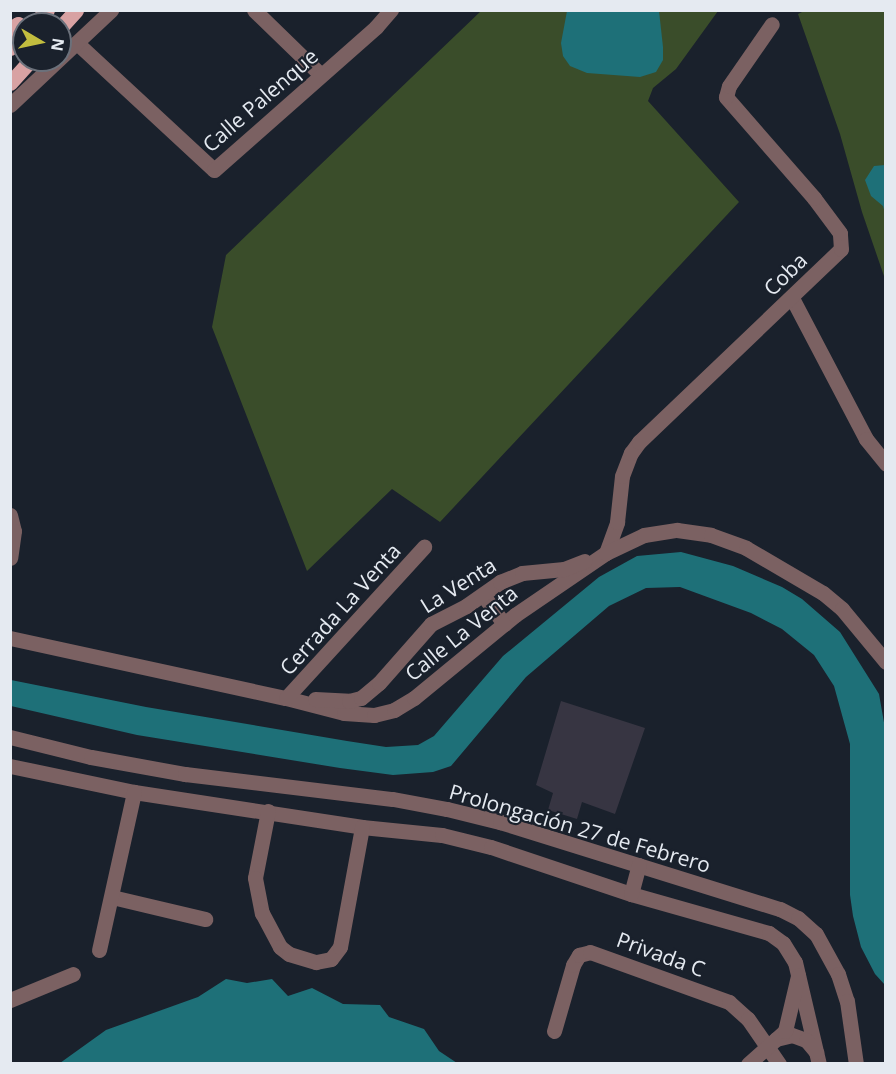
<!DOCTYPE html>
<html>
<head>
<meta charset="utf-8">
<style>
  body { margin:0 }
  #map { position:relative; width:896px; height:1074px; overflow:hidden; background:#1a212c; font-family:"Open Sans",sans-serif }
  div>[style] { position:absolute }
  [style*='--x'] { left:calc(var(--x)*1px); top:calc(var(--y)*1px); width:calc(var(--w)*1px); rotate:calc(var(--a)*1deg) }
  .green>* { inset:0; background:#3a4d2a }
  .water>* { inset:0; background:#1e7078 }
  .building>* { inset:0; background:#373542 }
  .minor>* { height:15px; margin:-7.5px; padding:0 7.5px; transform-origin:7.5px; border-radius:7.5px; background:#7b6162 }
  .major>* { height:15px; margin:-7.5px; padding:0 7.5px; transform-origin:7.5px; border-radius:7.5px; background:#d8a2a3 }
  span { translate:-50% -50%; white-space:nowrap; text-align:center; line-height:1.15; -webkit-text-stroke:4.5px #1a212c; paint-order:stroke }
  .street-label { font-size:21px; color:#e5eaf1 }
  .frame { position:absolute; inset:0; border:12px solid #e5eaf1; pointer-events:none }
  .north { position:absolute; left:12px; top:12px; width:60px; height:60px; box-sizing:border-box; background:#1a212c; border:2px solid #6b717b; border-radius:50%; rotate:99deg; font-size:16px; font-weight:700; line-height:24px; text-align:center; color:#e5eaf1 }
  .north::after { content:''; display:block; margin:auto; width:21px; height:27px; background:#c2bd3f; clip-path:polygon(50% 0,100% 100%,50% 72%,0 100%) }
</style>
</head>
<body>
<div id="map">
  <div class="green">
    <i style="clip-path:polygon(806px 10px,885px 11px,885px 279px,862px 212px,840px 134px,798px 14px)"></i>
    <i style="clip-path:polygon(481px 11px,718px 11px,676px 69px,653px 88px,648px 101px,739px 202px,440px 522px,392px 489px,307px 571px,212px 327px,226px 255px)"></i>
  </div>
  <div class="water">
    <i style="clip-path:polygon(567px 11px,659px 11px,663px 47px,663px 60px,656px 72px,640px 77px,587px 73px,570px 66px,563px 56px,561px 43px)"></i>
    <i style="clip-path:polygon(885px 165px,886px 165px,885px 213px,883px 206px,871px 196px,865px 180px,874px 166px)"></i>
    <i style="clip-path:polygon(681px 552px,733px 566px,782px 587px,802px 599px,840px 632px,879px 694px,886px 734px,885px 985px,875px 974px,861px 947px,853px 916px,850px 895px,850px 744px,834px 686px,814px 655px,782px 629px,751px 613px,680px 587px,646px 588px,609px 606px,526px 677px,451px 766px,433px 772px,393px 775px,340px 768px,137px 735px,11px 706px,11px 680px,146px 707px,347px 741px,386px 747px,418px 745px,434px 736px,503px 656px,599px 577px,637px 556px)"></i>
    <i style="clip-path:polygon(226px 979px,247px 983px,272px 979px,288px 996px,312px 988px,343px 1004px,380px 1005px,389px 1017px,424px 1029px,439px 1051px,457px 1063px,60px 1063px,106px 1030px,198px 997px)"></i>
  </div>
  <div class="building">
    <i style="clip-path:polygon(561px 701px,645px 728px,615px 814px,582px 802px,577px 819px,548px 810px,553px 793px,536px 785px)"></i>
  </div>
  <div class="minor">
    <i style="--x:254;--y:10;--w:92;--a:44.1"></i>
    <i style="--x:78;--y:44;--w:185;--a:42.8"></i>
    <i style="--x:214;--y:170;--w:216;--a:-41.4"></i>
    <i style="--x:376;--y:27;--w:23;--a:-49"></i>
    <i style="--x:10;--y:105;--w:139;--a:-43.2"></i>
    <i style="--x:792;--y:298;--w:159;--a:62.3"></i>
    <i style="--x:866;--y:439;--w:32;--a:51"></i>
    <i style="--x:10;--y:515;--w:16;--a:76"></i>
    <i style="--x:14;--y:531;--w:27;--a:98"></i>
    <i style="--x:606;--y:553;--w:33;--a:-70"></i>
    <i style="--x:617;--y:522;--w:46;--a:-83.8"></i>
    <i style="--x:622;--y:476;--w:25;--a:-69"></i>
    <i style="--x:631;--y:453;--w:14;--a:-54"></i>
    <i style="--x:639;--y:442;--w:279;--a:-43.7"></i>
    <i style="--x:841;--y:249;--w:16;--a:-94"></i>
    <i style="--x:840;--y:233;--w:44;--a:-126.6"></i>
    <i style="--x:814;--y:198;--w:134;--a:-131.1"></i>
    <i style="--x:726;--y:97;--w:11;--a:-75"></i>
    <i style="--x:729;--y:86;--w:75;--a:-55.3"></i>
    <i style="--x:483;--y:595;--w:36;--a:54"></i>
    <i style="--x:10;--y:638;--w:282;--a:12.3"></i>
    <i style="--x:286;--y:698;--w:60;--a:14.5"></i>
    <i style="--x:344;--y:713;--w:30;--a:4"></i>
    <i style="--x:374;--y:715;--w:21;--a:-14"></i>
    <i style="--x:394;--y:710;--w:23;--a:-31"></i>
    <i style="--x:414;--y:698;--w:131;--a:-39.4"></i>
    <i style="--x:515;--y:615;--w:110;--a:-34.3"></i>
    <i style="--x:606;--y:553;--w:42;--a:-25.3"></i>
    <i style="--x:644;--y:535;--w:33;--a:-9"></i>
    <i style="--x:677;--y:530;--w:34;--a:8"></i>
    <i style="--x:711;--y:535;--w:37;--a:20"></i>
    <i style="--x:746;--y:548;--w:89;--a:30.3"></i>
    <i style="--x:823;--y:593;--w:25;--a:40"></i>
    <i style="--x:842;--y:609;--w:69;--a:50.3"></i>
    <i style="--x:286;--y:698;--w:205;--a:-47.6"></i>
    <i style="--x:315;--y:699;--w:34;--a:3"></i>
    <i style="--x:349;--y:701;--w:12;--a:-14"></i>
    <i style="--x:361;--y:698;--w:23;--a:-40"></i>
    <i style="--x:379;--y:683;--w:79;--a:-48.6"></i>
    <i style="--x:431;--y:624;--w:39;--a:-27"></i>
    <i style="--x:466;--y:606;--w:42;--a:-35.2"></i>
    <i style="--x:500;--y:582;--w:24;--a:-22"></i>
    <i style="--x:522;--y:573;--w:42;--a:-5.4"></i>
    <i style="--x:564;--y:569;--w:22;--a:-21"></i>
    <i style="--x:10;--y:737;--w:83;--a:13.9"></i>
    <i style="--x:91;--y:757;--w:96;--a:10.3"></i>
    <i style="--x:185;--y:774;--w:209;--a:6.9"></i>
    <i style="--x:393;--y:799;--w:55;--a:10.5"></i>
    <i style="--x:447;--y:809;--w:55;--a:13.8"></i>
    <i style="--x:500;--y:822;--w:293;--a:17.3"></i>
    <i style="--x:780;--y:909;--w:20;--a:27"></i>
    <i style="--x:798;--y:918;--w:24;--a:42"></i>
    <i style="--x:816;--y:934;--w:46;--a:61.2"></i>
    <i style="--x:838;--y:974;--w:28;--a:72"></i>
    <i style="--x:847;--y:1001;--w:64;--a:81.9"></i>
    <i style="--x:10;--y:766;--w:127;--a:11.8"></i>
    <i style="--x:134;--y:792;--w:231;--a:8.7"></i>
    <i style="--x:362;--y:827;--w:80;--a:5.7"></i>
    <i style="--x:442;--y:835;--w:50;--a:13.8"></i>
    <i style="--x:491;--y:847;--w:148;--a:18.6"></i>
    <i style="--x:631;--y:894;--w:143;--a:15.8"></i>
    <i style="--x:769;--y:933;--w:17;--a:36"></i>
    <i style="--x:783;--y:943;--w:22;--a:58"></i>
    <i style="--x:795;--y:962;--w:105;--a:76.8"></i>
    <i style="--x:268;--y:811;--w:68;--a:101"></i>
    <i style="--x:255;--y:878;--w:36;--a:79"></i>
    <i style="--x:262;--y:913;--w:38;--a:62"></i>
    <i style="--x:280;--y:947;--w:11;--a:38"></i>
    <i style="--x:289;--y:954;--w:28;--a:17"></i>
    <i style="--x:316;--y:962;--w:15;--a:-11"></i>
    <i style="--x:331;--y:959;--w:15;--a:-53"></i>
    <i style="--x:340;--y:947;--w:122;--a:-79.6"></i>
    <i style="--x:631;--y:894;--w:30;--a:-75"></i>
    <i style="--x:112;--y:897;--w:96;--a:13.3"></i>
    <i style="--x:99;--y:950;--w:162;--a:-77.5"></i>
    <i style="--x:10;--y:1000;--w:68;--a:-22.4"></i>
    <i style="--x:554;--y:1031;--w:69;--a:-73.9"></i>
    <i style="--x:573;--y:965;--w:12;--a:-59"></i>
    <i style="--x:579;--y:955;--w:11;--a:-15"></i>
    <i style="--x:590;--y:952;--w:148;--a:19.8"></i>
    <i style="--x:729;--y:1002;--w:25;--a:42"></i>
    <i style="--x:748;--y:1019;--w:55;--a:55.4"></i>
    <i style="--x:776;--y:1039;--w:16;--a:-14"></i>
    <i style="--x:792;--y:1035;--w:15;--a:20"></i>
    <i style="--x:806;--y:1040;--w:16;--a:50"></i>
    <i style="--x:748;--y:1064;--w:50;--a:-41.7"></i>
    <i style="--x:785;--y:1031;--w:57;--a:-76.7"></i>
  </div>
  <div class="major">
    <i style="--x:34;--y:24;--w:19;--a:-47"></i>
    <i style="--x:60;--y:28;--w:24;--a:-48"></i>
    <i style="--x:10;--y:29;--w:9;--a:-32"></i>
    <i style="--x:18;--y:24;--w:7;--a:34"></i>
    <i style="--x:10;--y:48;--w:20;--a:-45"></i>
    <i style="--x:10;--y:83;--w:31;--a:-48"></i>
  </div>
  <div class="street-label">
    <span style="left:260px;top:100px;rotate:-41deg">Calle Palenque</span>
    <span style="left:785px;top:274px;rotate:-44deg">Coba</span>
    <span style="left:458px;top:585px;rotate:-32deg">La Venta</span>
    <span style="left:340px;top:609px;rotate:-48deg">Cerrada La Venta</span>
    <span style="left:461px;top:633px;rotate:-39deg">Calle La Venta</span>
    <span style="left:580px;top:828px;rotate:16deg">Prolongación 27 de Febrero</span>
    <span style="left:661px;top:954px;rotate:20deg">Privada C</span>
  </div>
  <div class="frame"></div>
  <div class="north">N</div>
</div>
</body>
</html>
